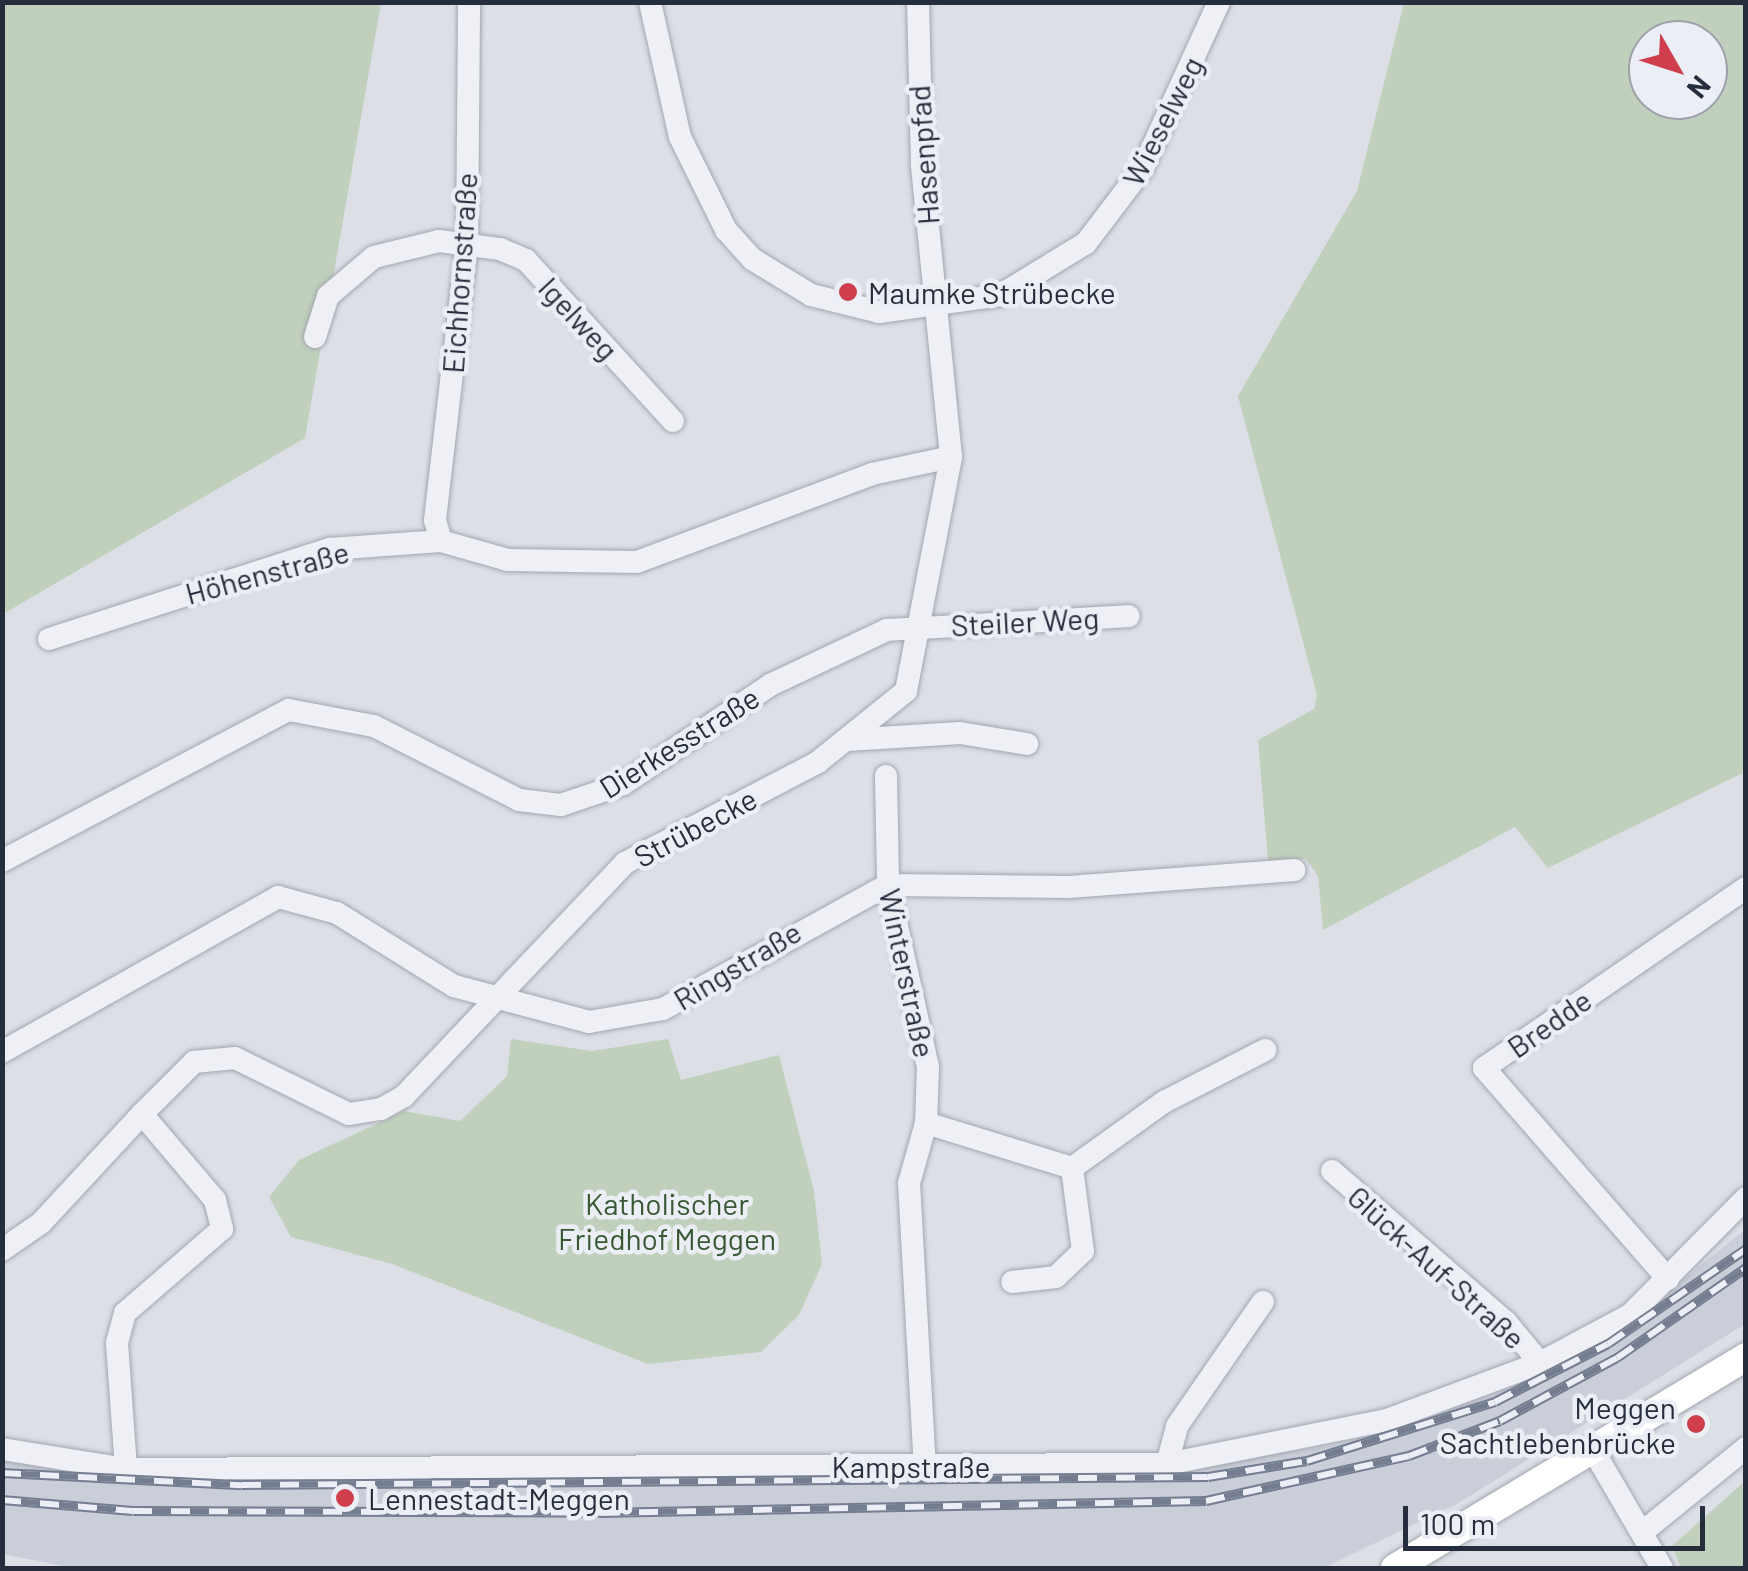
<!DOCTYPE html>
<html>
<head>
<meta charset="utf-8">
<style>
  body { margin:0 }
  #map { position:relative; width:1748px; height:1571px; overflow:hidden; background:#dcdfe6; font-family:Barlow,sans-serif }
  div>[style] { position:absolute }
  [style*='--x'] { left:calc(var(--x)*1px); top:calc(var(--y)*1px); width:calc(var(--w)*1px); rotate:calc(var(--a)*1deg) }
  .built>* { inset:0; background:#caced8 }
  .green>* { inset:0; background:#c1d0bd }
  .roads { filter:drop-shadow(0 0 2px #a2a6b0) drop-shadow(0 0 2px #a2a6b0) }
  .minor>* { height:22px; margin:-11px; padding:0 11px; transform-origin:11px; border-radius:11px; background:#eef0f5 }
  .major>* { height:28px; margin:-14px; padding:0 14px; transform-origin:14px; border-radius:14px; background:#fff }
  .rail>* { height:10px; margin-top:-5px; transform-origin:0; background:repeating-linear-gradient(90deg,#ebeef4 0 19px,#757e90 0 38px); box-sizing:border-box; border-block:2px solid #757e90 }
  .dots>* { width:28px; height:28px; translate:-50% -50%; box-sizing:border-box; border:5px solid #ebeef4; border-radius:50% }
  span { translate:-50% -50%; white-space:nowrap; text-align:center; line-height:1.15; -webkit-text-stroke:9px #ebeef4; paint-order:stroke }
  .street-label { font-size:30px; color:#262d3c }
  .poi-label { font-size:30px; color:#262d3c }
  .left { translate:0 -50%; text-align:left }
  .right { translate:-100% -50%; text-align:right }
  .park-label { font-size:30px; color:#385833 }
  .frame { position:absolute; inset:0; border:5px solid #262d3c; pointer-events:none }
  .north { position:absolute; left:1628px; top:20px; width:100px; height:100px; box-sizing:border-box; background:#ebeef4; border:2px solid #9ca1aa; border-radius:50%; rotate:129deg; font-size:28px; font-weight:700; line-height:40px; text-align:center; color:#262d3c }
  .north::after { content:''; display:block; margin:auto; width:35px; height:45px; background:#ce3e4d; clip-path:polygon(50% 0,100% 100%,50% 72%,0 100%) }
  .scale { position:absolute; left:1403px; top:1506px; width:302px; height:45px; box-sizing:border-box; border:5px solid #262d3c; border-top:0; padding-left:12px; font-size:30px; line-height:35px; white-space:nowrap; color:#262d3c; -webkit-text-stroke:8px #ebeef4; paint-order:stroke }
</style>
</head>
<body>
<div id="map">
  <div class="built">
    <i style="clip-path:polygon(1745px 1230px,1745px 1324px,1457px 1504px,1323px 1568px,73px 1568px,3px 1554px,2px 1442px,133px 1462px,1143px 1473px,1334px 1445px,1494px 1394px,1614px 1333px)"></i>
  </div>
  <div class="green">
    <i style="clip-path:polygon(3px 3px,381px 3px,305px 438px,3px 614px)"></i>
    <i style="clip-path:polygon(evenodd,1404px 3px,1745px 3px,1745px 772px,1548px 868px,1515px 827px,1323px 930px,1318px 876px,1306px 859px,1268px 861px,1258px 740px,1314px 709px,1317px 695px,1238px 396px,1357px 191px,1404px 3px,1648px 40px,1708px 40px,1708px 100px,1648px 100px,1648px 40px)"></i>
    <i style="clip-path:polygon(511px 1039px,592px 1051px,668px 1039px,681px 1080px,779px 1055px,814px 1191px,822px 1264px,799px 1315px,761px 1352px,648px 1364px,392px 1264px,291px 1237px,269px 1197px,299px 1160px,404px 1111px,460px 1121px,507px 1076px)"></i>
    <i style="clip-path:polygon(1745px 1481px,1745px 1568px,1681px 1568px,1672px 1546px)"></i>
  </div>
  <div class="roads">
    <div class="minor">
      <i style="--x:650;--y:2;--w:138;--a:77.5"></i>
      <i style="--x:680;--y:137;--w:104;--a:63.7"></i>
      <i style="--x:726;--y:230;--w:39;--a:48"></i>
      <i style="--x:752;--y:259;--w:69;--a:31.4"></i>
      <i style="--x:811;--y:295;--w:70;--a:14"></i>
      <i style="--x:879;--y:312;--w:123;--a:-7.9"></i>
      <i style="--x:1001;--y:295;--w:100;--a:-31.5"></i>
      <i style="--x:1086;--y:243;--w:94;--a:-52.8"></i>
      <i style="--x:1143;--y:168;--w:183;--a:-65.4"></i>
      <i style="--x:315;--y:337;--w:43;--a:-72.4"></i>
      <i style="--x:328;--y:296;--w:60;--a:-40.3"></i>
      <i style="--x:374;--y:257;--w:67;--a:-13.8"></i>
      <i style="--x:439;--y:241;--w:62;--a:7.5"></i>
      <i style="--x:500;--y:249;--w:28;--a:23"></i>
      <i style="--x:526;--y:260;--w:218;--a:47.6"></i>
      <i style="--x:441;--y:541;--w:22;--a:-106"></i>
      <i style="--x:435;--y:520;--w:279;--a:-83.4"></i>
      <i style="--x:467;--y:243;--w:241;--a:-89.5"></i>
      <i style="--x:49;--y:639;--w:295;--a:-17.8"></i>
      <i style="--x:330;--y:549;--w:111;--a:-4.1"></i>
      <i style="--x:441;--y:541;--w:70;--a:15.8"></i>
      <i style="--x:508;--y:560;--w:129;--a:0.9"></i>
      <i style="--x:637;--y:562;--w:251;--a:-20.5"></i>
      <i style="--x:872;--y:474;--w:81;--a:-12.1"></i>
      <i style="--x:847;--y:740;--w:113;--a:-3.5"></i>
      <i style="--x:960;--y:733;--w:68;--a:9.3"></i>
      <i style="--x:886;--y:776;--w:109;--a:88.9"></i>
      <i style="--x:888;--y:885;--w:186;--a:77.6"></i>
      <i style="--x:928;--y:1067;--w:56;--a:92"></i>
      <i style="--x:926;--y:1123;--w:62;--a:105.8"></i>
      <i style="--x:909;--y:1183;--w:284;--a:86.8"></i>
      <i style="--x:2;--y:861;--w:324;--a:-27.8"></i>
      <i style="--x:289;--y:710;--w:86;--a:10.7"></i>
      <i style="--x:374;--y:726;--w:163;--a:27"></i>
      <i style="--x:519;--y:800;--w:42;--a:6.8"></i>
      <i style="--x:561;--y:805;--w:65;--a:-18.7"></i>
      <i style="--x:623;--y:784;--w:179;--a:-33.9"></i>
      <i style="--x:772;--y:684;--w:127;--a:-25.2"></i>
      <i style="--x:887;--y:630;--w:242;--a:-3.3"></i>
      <i style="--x:2;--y:1052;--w:317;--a:-29.3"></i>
      <i style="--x:278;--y:897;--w:61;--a:15.2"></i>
      <i style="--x:337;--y:913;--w:138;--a:32"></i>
      <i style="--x:454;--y:986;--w:140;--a:14.9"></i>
      <i style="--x:589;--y:1022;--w:75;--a:-10"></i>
      <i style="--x:663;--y:1009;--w:257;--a:-28.9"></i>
      <i style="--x:888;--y:885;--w:181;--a:0.6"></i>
      <i style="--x:1069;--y:887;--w:226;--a:-4.3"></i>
      <i style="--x:142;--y:1114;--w:74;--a:-45"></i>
      <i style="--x:194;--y:1062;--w:41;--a:-5.6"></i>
      <i style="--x:235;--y:1058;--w:127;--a:26.2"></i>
      <i style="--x:349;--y:1114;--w:32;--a:-9"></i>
      <i style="--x:381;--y:1109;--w:26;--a:-29"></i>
      <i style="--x:404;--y:1096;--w:321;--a:-46.5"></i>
      <i style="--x:625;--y:863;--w:218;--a:-27.6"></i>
      <i style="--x:818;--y:762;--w:113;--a:-38.9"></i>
      <i style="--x:906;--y:691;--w:238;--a:-79.1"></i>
      <i style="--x:951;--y:457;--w:294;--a:-95.7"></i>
      <i style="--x:922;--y:164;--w:162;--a:-91.4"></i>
      <i style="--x:926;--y:1123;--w:153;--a:17.1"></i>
      <i style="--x:1072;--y:1168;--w:84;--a:82.5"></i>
      <i style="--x:1083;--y:1251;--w:37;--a:136"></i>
      <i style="--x:1056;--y:1277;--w:44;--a:173.5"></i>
      <i style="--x:1072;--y:1168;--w:113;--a:-35.7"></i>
      <i style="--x:1164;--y:1102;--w:114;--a:-27.2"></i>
      <i style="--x:1332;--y:1171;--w:230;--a:41"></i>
      <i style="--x:1506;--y:1322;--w:53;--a:50.3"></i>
      <i style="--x:2;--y:1250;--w:47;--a:-34.7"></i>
      <i style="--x:41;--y:1223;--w:149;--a:-47.2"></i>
      <i style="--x:142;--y:1114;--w:113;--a:49.7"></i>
      <i style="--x:215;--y:1200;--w:30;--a:76"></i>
      <i style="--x:222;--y:1229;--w:128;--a:139.1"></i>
      <i style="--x:125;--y:1313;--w:31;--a:105"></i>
      <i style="--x:117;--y:1343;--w:126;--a:85.9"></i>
      <i style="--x:1668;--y:1279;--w:280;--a:-131.1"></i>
      <i style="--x:1484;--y:1068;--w:318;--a:-34.5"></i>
      <i style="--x:2;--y:1449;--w:126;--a:9.2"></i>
      <i style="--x:126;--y:1469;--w:1041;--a:-0.28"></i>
      <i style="--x:1167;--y:1464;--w:224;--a:-11.3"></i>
      <i style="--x:1387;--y:1420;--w:163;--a:-20.4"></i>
      <i style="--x:1540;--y:1363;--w:102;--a:-28.1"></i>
      <i style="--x:1630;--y:1315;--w:165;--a:-45.2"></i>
      <i style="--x:1593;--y:1450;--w:137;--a:59.7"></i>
      <i style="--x:1167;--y:1464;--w:39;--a:-75"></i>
      <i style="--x:1177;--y:1426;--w:151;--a:-55.3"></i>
      <i style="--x:1645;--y:1530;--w:130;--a:-39.1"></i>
    </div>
    <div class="major">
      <i style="--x:1395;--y:1568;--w:410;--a:-31"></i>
    </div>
  </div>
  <div class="rail">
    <i style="--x:2;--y:1473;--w:240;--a:2.9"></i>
    <i style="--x:242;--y:1485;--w:966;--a:-0.47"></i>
    <i style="--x:1208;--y:1477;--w:100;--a:-9.2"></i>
    <i style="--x:1307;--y:1461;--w:197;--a:-17.4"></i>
    <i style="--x:1495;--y:1402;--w:127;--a:-27.2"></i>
    <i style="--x:1608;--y:1344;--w:168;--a:-34.5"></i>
    <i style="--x:2;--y:1500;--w:131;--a:4.8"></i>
    <i style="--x:133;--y:1511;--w:468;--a:0.2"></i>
    <i style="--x:601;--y:1513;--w:605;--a:-1.14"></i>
    <i style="--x:1206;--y:1501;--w:208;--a:-12.5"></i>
    <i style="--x:1409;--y:1456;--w:97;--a:-21"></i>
    <i style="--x:1500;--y:1421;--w:133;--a:-28.3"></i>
    <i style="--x:1617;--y:1358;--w:157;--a:-34.9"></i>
  </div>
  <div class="dots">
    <i style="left:848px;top:292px;background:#ce3e4d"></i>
    <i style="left:1696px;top:1424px;background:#ce3e4d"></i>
    <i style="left:345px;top:1498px;background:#ce3e4d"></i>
  </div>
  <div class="street-label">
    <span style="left:1162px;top:121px;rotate:-63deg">Wieselweg</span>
    <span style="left:923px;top:155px;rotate:-94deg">Hasenpfad</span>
    <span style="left:459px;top:273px;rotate:-86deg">Eichhornstraße</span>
    <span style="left:579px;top:318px;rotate:47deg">Igelweg</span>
    <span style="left:267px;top:572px;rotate:-15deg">Höhenstraße</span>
    <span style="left:1025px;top:621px;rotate:-3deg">Steiler Weg</span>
    <span style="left:679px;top:742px;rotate:-32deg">Dierkesstraße</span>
    <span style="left:695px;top:827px;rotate:-28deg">Strübecke</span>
    <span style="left:737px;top:965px;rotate:-31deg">Ringstraße</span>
    <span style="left:908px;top:973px;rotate:78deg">Winterstraße</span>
    <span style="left:1549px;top:1023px;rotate:-35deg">Bredde</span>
    <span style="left:1437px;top:1267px;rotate:42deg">Glück-Auf-Straße</span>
    <span style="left:911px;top:1466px">Kampstraße</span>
  </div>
  <div class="poi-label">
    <span class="left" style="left:868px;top:292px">Maumke Strübecke</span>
    <span class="right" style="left:1676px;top:1424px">Meggen<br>Sachtlebenbrücke</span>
    <span class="left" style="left:368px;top:1498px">Lennestadt-Meggen</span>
  </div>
  <div class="park-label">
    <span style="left:667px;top:1220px">Katholischer<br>Friedhof Meggen</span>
  </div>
  <div class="frame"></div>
  <div class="north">N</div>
  <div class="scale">100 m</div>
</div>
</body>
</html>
